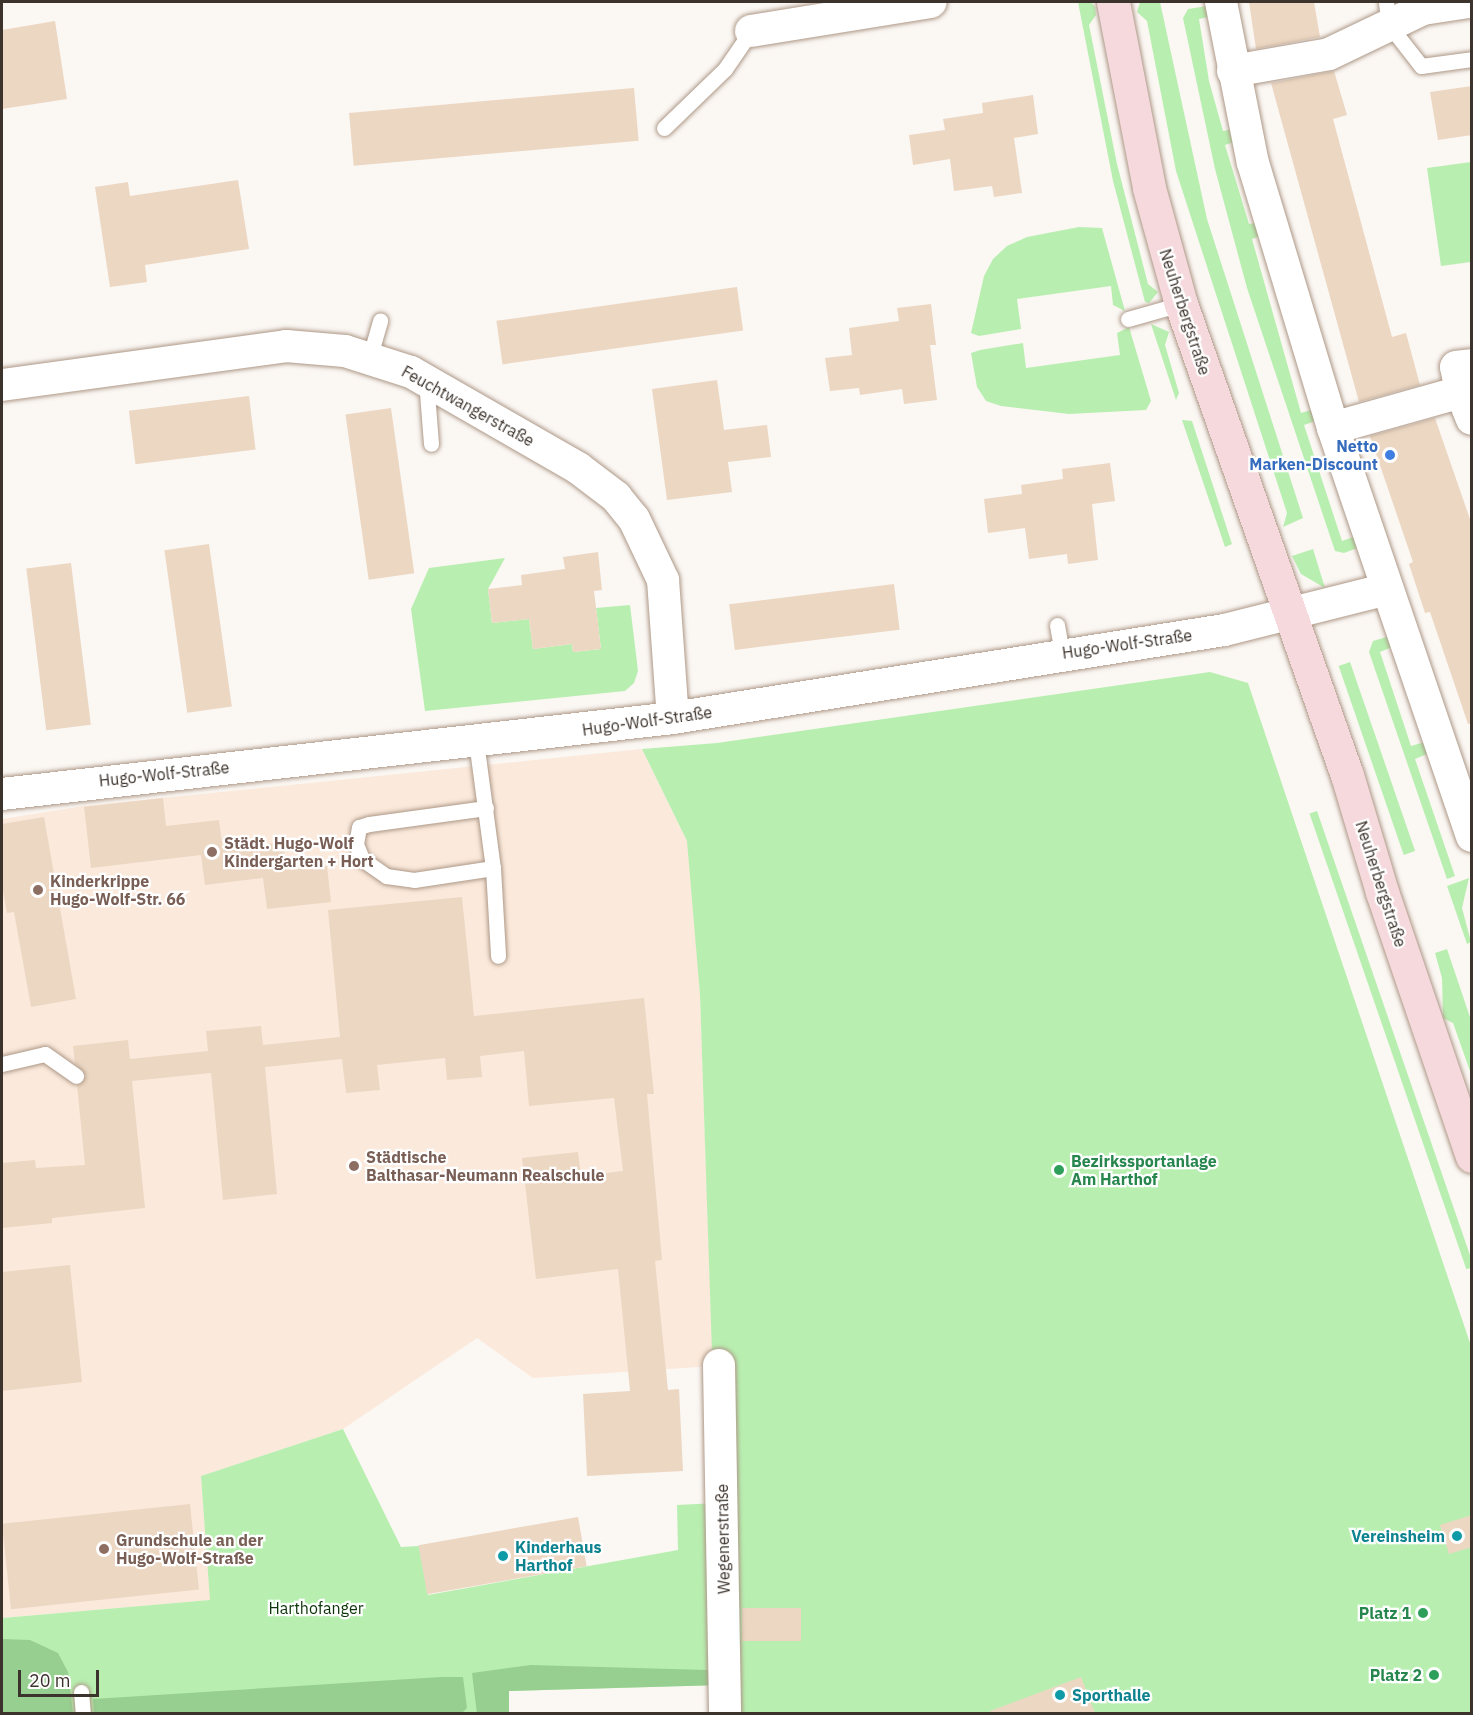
<!DOCTYPE html>
<html>
<head>
<meta charset="utf-8">
<style>
  body { margin:0 }
  #map { position:relative; width:1473px; height:1715px; overflow:hidden; background:#fbf7f3; font-family:"IBM Plex Sans",sans-serif }
  div>[style] { position:absolute }
  [style*='--x'] { left:calc(var(--x)*1px); top:calc(var(--y)*1px); width:calc(var(--w)*1px); rotate:calc(var(--a)*1deg) }
  .built>* { inset:0; background:#fbe9db }
  .green>* { inset:0; background:#b8efb0; transform-origin:0 0 }
  .forest>* { inset:0; background:#97cf90 }
  .building>* { inset:0; background:#ecd7c3; transform-origin:0 0 }
  .roads { filter:drop-shadow(0 0 2px #ad9887) drop-shadow(0 0 2px #ad9887) }
  .service>* { height:15px; margin:-7.5px; padding:0 7.5px; transform-origin:7.5px; border-radius:7.5px; background:#fff }
  .minor>* { height:32px; margin:-16px; padding:0 16px; transform-origin:16px; border-radius:16px; background:#fff }
  .secondary>* { height:33px; margin:-16.5px; padding:0 16.5px; transform-origin:16.5px; border-radius:16.5px; background:#f5d9dc }
  .dots>* { width:16px; height:16px; translate:-50% -50%; box-sizing:border-box; border:3px solid #fff; border-radius:50% }
  span { translate:-50% -50%; white-space:nowrap; text-align:center; line-height:1.15; -webkit-text-stroke:4.5px #fff; paint-order:stroke }
  .street-label { font-size:16px; color:#3c332c }
  .shop-label { font-size:16px; color:#366cbe; font-weight:700 }
  .right { translate:-100% -50%; text-align:right }
  .education-label { font-size:16px; color:#785e54; font-weight:700 }
  .left { translate:0 -50%; text-align:left }
  .leisure-label { font-size:16px; color:#27864d; font-weight:700 }
  .culture-label { font-size:16px; color:#0d838f; font-weight:700 }
  .park-label { font-size:16px; color:#0e340a }
  .frame { position:absolute; inset:0; border:3px solid #3c332c; pointer-events:none }
  .scale { position:absolute; left:18px; top:1670px; width:81px; height:27px; box-sizing:border-box; border:3px solid #3c332c; border-top:0; padding-left:8px; font-size:18px; line-height:21px; white-space:nowrap; color:#3c332c; -webkit-text-stroke:4px #fff; paint-order:stroke }
</style>
</head>
<body>
<div id="map">
  <div class="built">
    <i style="clip-path:polygon(642px 749px,687px 841px,692px 871px,700px 995px,713px 1366px,533px 1378px,477px 1338px,343px 1429px,201px 1476px,211px 1600px,2px 1618px,2px 819px,84px 806px)"></i>
  </div>
  <div class="green">
    <i style="clip-path:polygon(1078px 2px,1091px 2px,1095px 7px,1096px 15px,1089px 25px,1117px 164px,1148px 284px,1158px 292px,1149px 303px,1145px 302px,1113px 181px)"></i>
    <i style="clip-path:polygon(1140px 2px,1160px 2px,1207px 219px,1303px 518px,1283px 527px,1287px 513px,1176px 171px,1147px 21px,1137px 12px)"></i>
    <i style="clip-path:polygon(1214px 5px,1217px 15px,1199px 19px,1209px 81px,1223px 131px,1240px 128px,1243px 139px,1225px 145px,1249px 224px,1266px 221px,1269px 233px,1252px 239px,1301px 413px,1318px 408px,1321px 419px,1304px 425px,1342px 541px,1359px 535px,1363px 546px,1344px 553px,1335px 551px,1247px 288px,1215px 169px,1183px 18px,1188px 9px)"></i>
    <i style="clip-path:polygon(1471px 162px,1471px 262px,1441px 266px,1427px 168px)"></i>
    <i style="clip-path:polygon(1079px 227px,1102px 228px,1125px 311px,1113px 305px,1111px 286px,1017px 299px,1021px 329px,979px 336px,971px 333px,984px 276px,993px 259px,1007px 246px,1027px 237px)"></i>
    <i style="clip-path:polygon(1151px 324px,1169px 332px,1165px 345px,1179px 393px,1176px 400px)"></i>
    <i style="clip-path:polygon(1129px 327px,1151px 401px,1146px 410px,1069px 414px,1001px 406px,986px 401px,977px 387px,971px 353px,980px 350px,1023px 343px,1026px 368px,1120px 355px,1117px 333px)"></i>
    <i style="clip-path:polygon(1182px 420px,1192px 421px,1232px 544px,1225px 547px)"></i>
    <i style="clip-path:polygon(1313px 549px,1325px 588px,1301px 574px,1292px 556px)"></i>
    <i style="clip-path:polygon(505px 558px,488px 589px,492px 623px,529px 619px,533px 649px,572px 644px,573px 652px,601px 649px,596px 608px,630px 605px,638px 671px,634px 683px,625px 691px,425px 711px,411px 609px,429px 568px)"></i>
    <i style="clip-path:polygon(1393px 635px,1397px 645px,1380px 652px,1411px 746px,1428px 741px,1432px 752px,1415px 759px,1455px 876px,1447px 879px,1369px 652px,1373px 641px)"></i>
    <i style="left:1350px;top:662px;width:200px;height:12px;rotate:71deg"></i>
    <i style="clip-path:polygon(1210px 672px,1248px 683px,1471px 1346px,1471px 1713px,713px 1713px,720px 1685px,509px 1691px,509px 1714px,2px 1713px,2px 1618px,210px 1600px,201px 1476px,343px 1429px,401px 1547px,419px 1546px,428px 1595px,678px 1550px,677px 1505px,717px 1503px,700px 995px,687px 841px,642px 749px,717px 743px)"></i>
    <i style="left:1317px;top:811px;width:482px;height:8px;rotate:71deg"></i>
    <i style="clip-path:polygon(1469px 878px,1462px 908px,1471px 942px,1467px 944px,1447px 886px)"></i>
    <i style="clip-path:polygon(1447px 949px,1471px 1020px,1471px 1074px,1453px 1023px,1443px 1018px,1442px 978px,1435px 953px)"></i>
  </div>
  <div class="forest">
    <i style="clip-path:polygon(2px 1639px,30px 1640px,58px 1653px,68px 1672px,73px 1713px,2px 1713px)"></i>
    <i style="clip-path:polygon(531px 1665px,707px 1670px,718px 1673px,721px 1685px,509px 1691px,509px 1713px,477px 1714px,472px 1673px)"></i>
    <i style="clip-path:polygon(441px 1677px,463px 1677px,467px 1708px,462px 1713px,94px 1714px,93px 1699px)"></i>
  </div>
  <div class="building">
    <i style="clip-path:polygon(1249px 2px,1314px 2px,1320px 37px,1256px 49px)"></i>
    <i style="clip-path:polygon(55px 21px,67px 99px,2px 109px,2px 30px)"></i>
    <i style="clip-path:polygon(1334px 71px,1347px 115px,1333px 119px,1392px 337px,1406px 333px,1420px 385px,1359px 402px,1271px 83px)"></i>
    <i style="clip-path:polygon(1472px 86px,1472px 135px,1438px 140px,1430px 92px)"></i>
    <i style="left:634px;top:88px;width:53px;height:286px;rotate:85deg"></i>
    <i style="clip-path:polygon(1033px 95px,1038px 134px,1014px 138px,1022px 193px,994px 197px,992px 186px,954px 191px,950px 159px,913px 165px,909px 135px,945px 130px,943px 119px,983px 113px,982px 103px)"></i>
    <i style="clip-path:polygon(238px 180px,249px 249px,145px 265px,147px 282px,110px 287px,95px 187px,128px 182px,130px 196px)"></i>
    <i style="left:737px;top:287px;width:44px;height:243px;rotate:82deg"></i>
    <i style="clip-path:polygon(931px 304px,936px 345px,930px 345px,937px 400px,904px 404px,902px 389px,860px 395px,859px 388px,830px 391px,825px 358px,852px 355px,849px 328px,899px 321px,897px 308px)"></i>
    <i style="clip-path:polygon(717px 380px,724px 430px,767px 425px,771px 457px,728px 462px,732px 492px,667px 500px,652px 389px)"></i>
    <i style="left:249px;top:396px;width:54px;height:121px;rotate:83deg"></i>
    <i style="left:391px;top:408px;width:167px;height:46px;rotate:82deg"></i>
    <i style="clip-path:polygon(1435px 418px,1472px 525px,1472px 723px,1468px 724px,1430px 612px,1425px 613px,1409px 564px,1413px 562px,1370px 436px)"></i>
    <i style="clip-path:polygon(1110px 463px,1115px 501px,1092px 504px,1098px 560px,1068px 564px,1067px 554px,1029px 559px,1025px 528px,988px 533px,984px 499px,1022px 494px,1021px 485px,1063px 479px,1062px 469px)"></i>
    <i style="left:209px;top:544px;width:164px;height:45px;rotate:82deg"></i>
    <i style="clip-path:polygon(598px 552px,602px 590px,594px 591px,601px 649px,573px 652px,572px 644px,533px 649px,529px 619px,492px 623px,488px 589px,522px 585px,521px 575px,565px 569px,563px 557px)"></i>
    <i style="left:71px;top:563px;width:163px;height:45px;rotate:83deg"></i>
    <i style="left:894px;top:584px;width:46px;height:166px;rotate:83deg"></i>
    <i style="clip-path:polygon(163px 798px,166px 826px,219px 820px,223px 850px,283px 842px,287px 870px,327px 866px,331px 902px,267px 909px,263px 878px,205px 885px,201px 855px,91px 868px,84px 807px)"></i>
    <i style="clip-path:polygon(44px 817px,76px 999px,31px 1007px,14px 912px,7px 913px,2px 885px,2px 824px)"></i>
    <i style="clip-path:polygon(462px 897px,474px 1016px,644px 998px,654px 1094px,647px 1094px,662px 1260px,655px 1261px,668px 1390px,679px 1389px,683px 1471px,587px 1476px,583px 1394px,630px 1391px,618px 1269px,536px 1279px,522px 1158px,578px 1152px,581px 1176px,623px 1171px,614px 1098px,529px 1106px,524px 1051px,480px 1056px,482px 1077px,447px 1080px,445px 1058px,377px 1065px,380px 1090px,346px 1093px,342px 1059px,265px 1067px,277px 1194px,223px 1200px,211px 1073px,132px 1081px,145px 1208px,52px 1218px,52px 1223px,2px 1228px,2px 1163px,35px 1160px,36px 1168px,85px 1165px,77px 1085px,86px 1076px,75px 1063px,73px 1046px,128px 1040px,130px 1059px,208px 1051px,206px 1031px,261px 1026px,263px 1045px,340px 1037px,328px 910px)"></i>
    <i style="clip-path:polygon(70px 1265px,82px 1382px,2px 1391px,2px 1272px)"></i>
    <i style="left:190px;top:1504px;width:86px;height:189px;rotate:84deg"></i>
    <i style="clip-path:polygon(1472px 1515px,1472px 1547px,1449px 1554px,1440px 1525px)"></i>
    <i style="left:578px;top:1517px;width:50px;height:162px;rotate:80deg"></i>
    <i style="left:742px;top:1608px;width:59px;height:33px"></i>
    <i style="clip-path:polygon(1081px 1677px,1095px 1713px,991px 1713px,990px 1711px)"></i>
  </div>
  <div class="roads">
    <div class="service">
      <i style="--x:1386;--y:2;--w:23;--a:83"></i>
      <i style="--x:1389;--y:25;--w:52;--a:52"></i>
      <i style="--x:1421;--y:66;--w:51;--a:-7.8"></i>
      <i style="--x:664;--y:128;--w:85;--a:-44"></i>
      <i style="--x:725;--y:69;--w:46;--a:-55.6"></i>
      <i style="--x:1128;--y:319;--w:55;--a:-15.8"></i>
      <i style="--x:370;--y:356;--w:37;--a:-74"></i>
      <i style="--x:426;--y:380;--w:64;--a:85.5"></i>
      <i style="--x:1057;--y:625;--w:28;--a:80"></i>
      <i style="--x:476;--y:741;--w:128;--a:82.4"></i>
      <i style="--x:493;--y:868;--w:88;--a:86.7"></i>
      <i style="--x:486;--y:808;--w:118;--a:172.2"></i>
      <i style="--x:369;--y:824;--w:10;--a:163"></i>
      <i style="--x:359;--y:827;--w:17;--a:100"></i>
      <i style="--x:356;--y:844;--w:16;--a:68"></i>
      <i style="--x:362;--y:859;--w:29;--a:35"></i>
      <i style="--x:386;--y:876;--w:28;--a:8"></i>
      <i style="--x:414;--y:880;--w:80;--a:-8.6"></i>
      <i style="--x:2;--y:1064;--w:44;--a:-13.1"></i>
      <i style="--x:45;--y:1054;--w:38;--a:35"></i>
      <i style="--x:81;--y:1692;--w:22;--a:85"></i>
    </div>
    <div class="minor">
      <i style="--x:1221;--y:2;--w:164;--a:78.8"></i>
      <i style="--x:1253;--y:163;--w:277;--a:73.2"></i>
      <i style="--x:1333;--y:428;--w:431;--a:71.2"></i>
      <i style="--x:751;--y:31;--w:182;--a:-9.2"></i>
      <i style="--x:1233;--y:71;--w:97;--a:-10"></i>
      <i style="--x:1329;--y:54;--w:104;--a:-25.6"></i>
      <i style="--x:1423;--y:9;--w:46;--a:-8.8"></i>
      <i style="--x:2;--y:385;--w:287;--a:-7.8"></i>
      <i style="--x:286;--y:346;--w:59;--a:4.8"></i>
      <i style="--x:345;--y:351;--w:69;--a:17.7"></i>
      <i style="--x:411;--y:372;--w:193;--a:29.9"></i>
      <i style="--x:578;--y:468;--w:48;--a:37.3"></i>
      <i style="--x:616;--y:497;--w:28;--a:51"></i>
      <i style="--x:634;--y:519;--w:68;--a:64.6"></i>
      <i style="--x:663;--y:580;--w:138;--a:85.9"></i>
      <i style="--x:1461;--y:392;--w:29;--a:68"></i>
      <i style="--x:1333;--y:428;--w:133;--a:-15.7"></i>
      <i style="--x:1461;--y:392;--w:25;--a:-101"></i>
      <i style="--x:1456;--y:367;--w:16;--a:-7"></i>
      <i style="--x:2;--y:794;--w:675;--a:-6.46"></i>
      <i style="--x:673;--y:718;--w:558;--a:-9.07"></i>
      <i style="--x:1224;--y:630;--w:168;--a:-14.1"></i>
      <i style="--x:719;--y:1365;--w:349;--a:89"></i>
    </div>
    <div class="secondary">
      <i style="--x:1113;--y:2;--w:189;--a:79"></i>
      <i style="--x:1149;--y:188;--w:120;--a:74.6"></i>
      <i style="--x:1181;--y:304;--w:499;--a:70.6"></i>
      <i style="--x:1347;--y:775;--w:122;--a:73.3"></i>
      <i style="--x:1382;--y:892;--w:279;--a:71.2"></i>
    </div>
  </div>
  <div class="dots">
    <i style="left:1390px;top:455px;background:#3f7fe0"></i>
    <i style="left:212px;top:852px;background:#8d6e63"></i>
    <i style="left:38px;top:890px;background:#8d6e63"></i>
    <i style="left:354px;top:1166px;background:#8d6e63"></i>
    <i style="left:1059px;top:1170px;background:#2e9e5b"></i>
    <i style="left:1457px;top:1536px;background:#0f9aa8"></i>
    <i style="left:104px;top:1549px;background:#8d6e63"></i>
    <i style="left:503px;top:1556px;background:#0f9aa8"></i>
    <i style="left:1423px;top:1613px;background:#2e9e5b"></i>
    <i style="left:1434px;top:1675px;background:#2e9e5b"></i>
    <i style="left:1060px;top:1695px;background:#0f9aa8"></i>
  </div>
  <div class="street-label">
    <span style="left:1185px;top:312px;rotate:72deg">Neuherbergstraße</span>
    <span style="left:468px;top:406px;rotate:29deg">Feuchtwangerstraße</span>
    <span style="left:1127px;top:644px;rotate:-8deg">Hugo-Wolf-Straße</span>
    <span style="left:647px;top:721px;rotate:-8deg">Hugo-Wolf-Straße</span>
    <span style="left:164px;top:774px;rotate:-6deg">Hugo-Wolf-Straße</span>
    <span style="left:1381px;top:884px;rotate:72deg">Neuherbergstraße</span>
    <span style="left:723px;top:1539px;rotate:-91deg">Wegenerstraße</span>
  </div>
  <div class="shop-label">
    <span class="right" style="left:1378px;top:455px">Netto<br>Marken-Discount</span>
  </div>
  <div class="education-label">
    <span class="left" style="left:224px;top:852px">Städt. Hugo-Wolf<br>Kindergarten + Hort</span>
    <span class="left" style="left:50px;top:890px">Kinderkrippe<br>Hugo-Wolf-Str. 66</span>
    <span class="left" style="left:366px;top:1166px">Städtische<br>Balthasar-Neumann Realschule</span>
    <span class="left" style="left:116px;top:1549px">Grundschule an der<br>Hugo-Wolf-Straße</span>
  </div>
  <div class="leisure-label">
    <span class="left" style="left:1071px;top:1170px">Bezirkssportanlage<br>Am Harthof</span>
    <span class="right" style="left:1411px;top:1613px">Platz 1</span>
    <span class="right" style="left:1422px;top:1675px">Platz 2</span>
  </div>
  <div class="culture-label">
    <span class="right" style="left:1445px;top:1536px">Vereinsheim</span>
    <span class="left" style="left:515px;top:1556px">Kinderhaus<br>Harthof</span>
    <span class="left" style="left:1072px;top:1695px">Sporthalle</span>
  </div>
  <div class="park-label">
    <span style="left:316px;top:1608px">Harthofanger</span>
  </div>
  <div class="frame"></div>
  <div class="scale">20 m</div>
</div>
</body>
</html>
